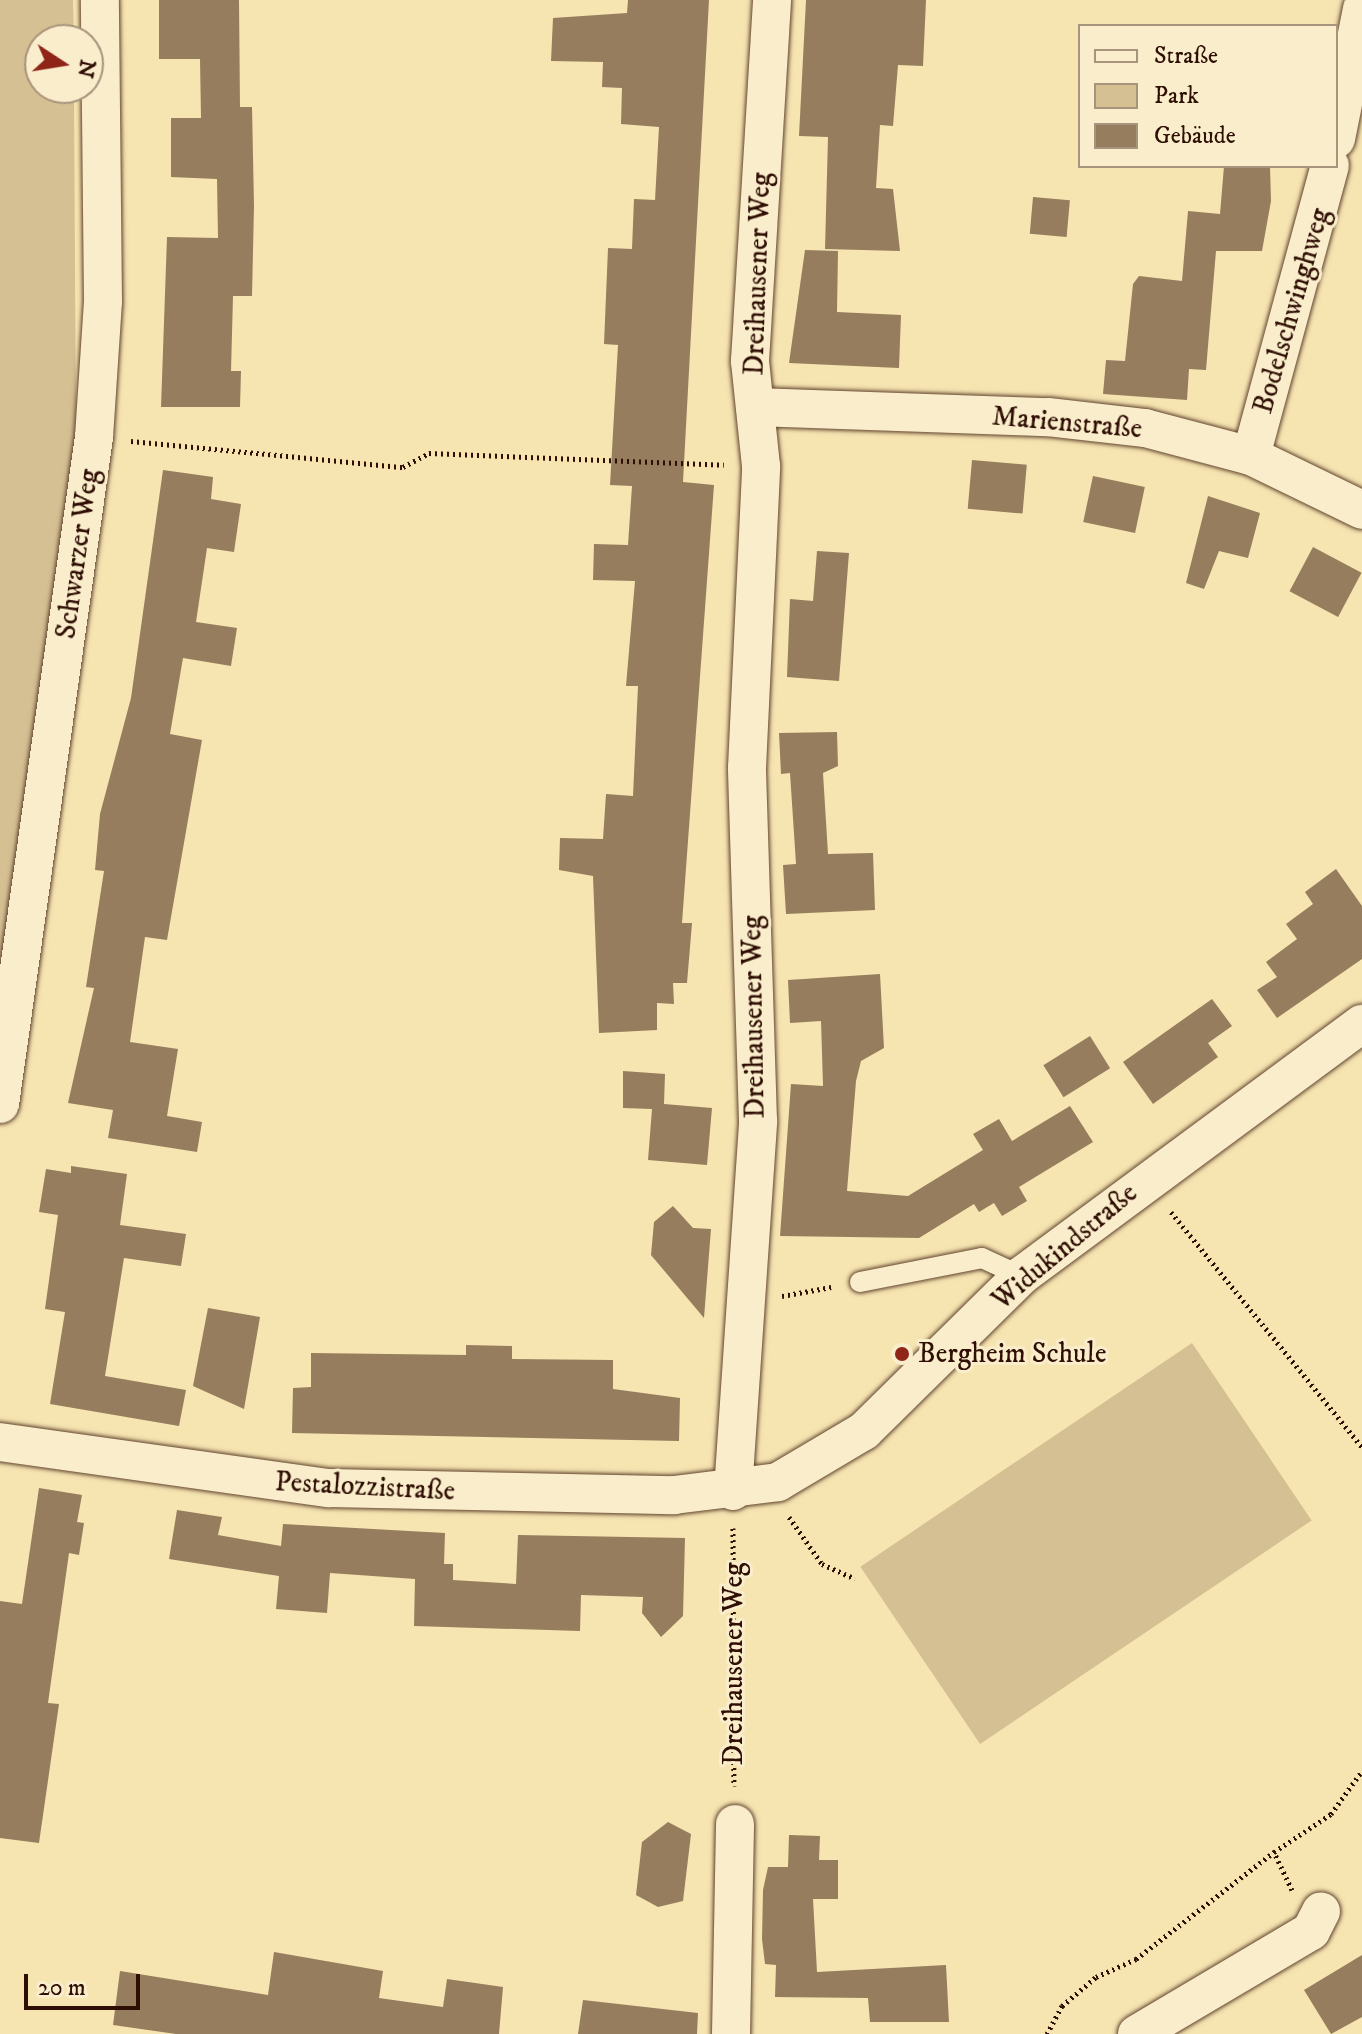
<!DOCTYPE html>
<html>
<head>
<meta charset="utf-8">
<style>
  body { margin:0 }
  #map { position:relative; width:1362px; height:2034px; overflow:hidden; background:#f6e4b1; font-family:"IM FELL DW Pica",serif }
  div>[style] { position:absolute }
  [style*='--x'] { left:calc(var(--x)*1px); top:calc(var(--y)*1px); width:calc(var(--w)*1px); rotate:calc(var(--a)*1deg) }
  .green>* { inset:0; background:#d4c093; transform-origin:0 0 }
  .building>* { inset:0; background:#967d5d; transform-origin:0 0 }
  .path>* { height:5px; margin-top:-2.5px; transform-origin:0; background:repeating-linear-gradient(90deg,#2f0e03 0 2px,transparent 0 6px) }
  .roads { filter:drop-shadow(0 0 2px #61442e) drop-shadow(0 0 2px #61442e) }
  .lane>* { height:20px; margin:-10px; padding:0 10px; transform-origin:10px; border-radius:10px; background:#f9edcc }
  .street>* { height:38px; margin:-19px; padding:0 19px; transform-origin:19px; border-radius:19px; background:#f9edcc }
  .dots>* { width:22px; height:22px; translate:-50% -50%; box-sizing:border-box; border:4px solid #f9edcc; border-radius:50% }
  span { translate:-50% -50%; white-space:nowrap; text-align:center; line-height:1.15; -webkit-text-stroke:6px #f9edcc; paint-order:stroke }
  .street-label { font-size:28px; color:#2f0e03 }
  .poi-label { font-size:28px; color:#2f0e03 }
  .left { translate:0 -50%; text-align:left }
  .legend { position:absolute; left:1078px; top:24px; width:260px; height:144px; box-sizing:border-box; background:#f9edcc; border:2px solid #a8947c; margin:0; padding:10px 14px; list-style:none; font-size:24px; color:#2f0e03 }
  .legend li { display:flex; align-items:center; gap:16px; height:40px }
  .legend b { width:40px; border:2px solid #a8947c }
  .north { position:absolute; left:24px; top:24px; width:80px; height:80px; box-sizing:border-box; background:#f9edcc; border:2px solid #a8947c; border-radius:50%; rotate:102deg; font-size:22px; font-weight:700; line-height:32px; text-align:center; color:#2f0e03 }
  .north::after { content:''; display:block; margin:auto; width:28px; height:36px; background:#8f2418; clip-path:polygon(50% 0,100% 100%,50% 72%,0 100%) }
  .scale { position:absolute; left:24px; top:1974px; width:116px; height:36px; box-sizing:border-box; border:4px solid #2f0e03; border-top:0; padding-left:10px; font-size:24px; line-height:28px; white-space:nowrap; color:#2f0e03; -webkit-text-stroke:6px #f9edcc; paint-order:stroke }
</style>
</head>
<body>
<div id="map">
  <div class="green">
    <i style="clip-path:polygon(0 0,73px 0,74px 40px,40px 40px,40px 88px,74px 88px,76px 437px,0 1005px)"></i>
    <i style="left:1192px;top:1343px;width:214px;height:400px;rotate:56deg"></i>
  </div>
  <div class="building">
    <i style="clip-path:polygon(159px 0,239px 0,240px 107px,252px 107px,254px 206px,252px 296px,233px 296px,231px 371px,241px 371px,240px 407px,161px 407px,167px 237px,218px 238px,217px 179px,171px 177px,171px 118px,201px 118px,200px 59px,159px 59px)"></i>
    <i style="clip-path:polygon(628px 0,709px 0,683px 482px,714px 485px,682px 923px,692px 923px,687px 983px,673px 983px,674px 1004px,657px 1003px,657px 1030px,599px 1033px,593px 876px,559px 870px,560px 838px,603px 839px,606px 794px,633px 796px,638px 686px,626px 686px,635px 581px,593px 580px,594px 544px,628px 545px,632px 486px,610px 485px,618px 345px,604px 344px,608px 248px,632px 249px,634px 199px,655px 200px,659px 127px,621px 124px,622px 88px,602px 87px,603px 62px,551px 61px,553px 18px,627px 13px)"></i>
    <i style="clip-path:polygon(806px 0,926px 0,923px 66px,898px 65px,893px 126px,880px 125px,876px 188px,893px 189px,900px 251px,825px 249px,828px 137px,799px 136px)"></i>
    <i style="clip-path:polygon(1224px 166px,1270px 166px,1271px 201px,1262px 251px,1216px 251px,1206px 370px,1189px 369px,1187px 400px,1103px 394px,1106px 360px,1125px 361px,1133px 284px,1139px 276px,1182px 281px,1188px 211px,1220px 214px)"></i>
    <i style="left:1033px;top:197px;width:37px;height:37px;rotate:5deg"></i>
    <i style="clip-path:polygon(805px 250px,838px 251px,837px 312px,901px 315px,899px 368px,789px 363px)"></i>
    <i style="left:972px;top:460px;width:55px;height:49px;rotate:5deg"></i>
    <i style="clip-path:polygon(163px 470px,213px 477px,211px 499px,241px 504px,234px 552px,207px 548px,196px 622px,237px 628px,231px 666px,183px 658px,170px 734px,202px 740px,167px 940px,145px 937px,130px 1042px,178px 1049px,167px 1116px,202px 1122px,197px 1152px,108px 1138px,113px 1110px,68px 1103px,94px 988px,86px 987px,104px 871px,95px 870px,100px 814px,131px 698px)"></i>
    <i style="left:1093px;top:476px;width:53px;height:47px;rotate:12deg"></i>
    <i style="clip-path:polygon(1208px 496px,1260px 513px,1248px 558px,1219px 551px,1204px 589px,1186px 583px)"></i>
    <i style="left:1313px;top:547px;width:55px;height:50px;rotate:28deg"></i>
    <i style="clip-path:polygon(817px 551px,849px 553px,839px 681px,787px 677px,790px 599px,813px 601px)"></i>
    <i style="clip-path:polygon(837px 732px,838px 766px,823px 773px,828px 854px,873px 853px,875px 910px,786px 914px,783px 865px,796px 864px,790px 773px,781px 774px,779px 733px)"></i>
    <i style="clip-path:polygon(1336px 869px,1362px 906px,1362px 959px,1277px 1018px,1257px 990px,1277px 977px,1266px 962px,1297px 939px,1286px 924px,1313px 904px,1305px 892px)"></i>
    <i style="clip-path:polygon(880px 974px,884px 1048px,861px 1061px,856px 1081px,847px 1191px,908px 1196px,983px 1150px,973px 1134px,999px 1119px,1012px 1141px,1070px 1106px,1093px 1142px,1019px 1187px,1027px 1201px,1002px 1216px,994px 1203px,979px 1212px,974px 1204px,919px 1238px,780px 1236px,791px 1084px,823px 1086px,821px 1021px,790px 1023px,788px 980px)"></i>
    <i style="clip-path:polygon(1212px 999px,1232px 1026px,1208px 1043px,1218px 1057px,1153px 1104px,1123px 1062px)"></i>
    <i style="left:1090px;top:1036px;width:38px;height:55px;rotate:58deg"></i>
    <i style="clip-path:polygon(623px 1071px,665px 1074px,664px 1104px,712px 1108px,707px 1165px,648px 1160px,652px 1109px,623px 1108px)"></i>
    <i style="clip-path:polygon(71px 1166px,127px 1174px,120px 1225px,186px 1234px,181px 1266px,124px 1258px,105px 1376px,186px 1390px,179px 1426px,50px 1404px,65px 1312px,45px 1309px,58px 1215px,39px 1212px,46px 1169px,71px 1173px)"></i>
    <i style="clip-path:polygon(673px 1206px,693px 1228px,711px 1229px,704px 1318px,651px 1255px,654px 1222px)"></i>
    <i style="clip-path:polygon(208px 1308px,260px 1317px,244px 1409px,193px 1386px)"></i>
    <i style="clip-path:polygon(466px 1345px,512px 1346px,512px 1359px,613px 1360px,613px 1389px,680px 1398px,679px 1441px,292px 1433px,293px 1388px,311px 1387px,311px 1353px,466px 1355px)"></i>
    <i style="clip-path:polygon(39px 1488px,82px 1495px,77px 1522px,84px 1523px,79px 1555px,69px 1553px,48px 1703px,59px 1704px,39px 1843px,0 1838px,0 1601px,22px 1604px)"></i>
    <i style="clip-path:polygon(177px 1510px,222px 1517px,218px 1535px,281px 1546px,283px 1524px,445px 1533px,444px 1564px,453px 1564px,453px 1580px,516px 1584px,518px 1535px,685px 1538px,683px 1616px,661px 1637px,642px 1613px,643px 1597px,581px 1595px,580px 1631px,414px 1626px,415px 1579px,330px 1573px,327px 1613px,276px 1609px,279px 1576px,169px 1559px)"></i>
    <i style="clip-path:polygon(668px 1822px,691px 1834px,683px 1901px,658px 1907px,636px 1895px,642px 1842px)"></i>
    <i style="clip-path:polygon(789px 1835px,820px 1836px,819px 1860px,838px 1860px,838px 1899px,813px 1899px,817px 1972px,946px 1965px,949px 2022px,870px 2022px,868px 1998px,775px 1997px,776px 1965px,765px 1964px,762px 1939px,763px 1890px,768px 1867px,788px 1867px)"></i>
    <i style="clip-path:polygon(274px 1952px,383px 1971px,379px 1998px,443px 2007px,447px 1979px,503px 1987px,499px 2034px,176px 2034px,113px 2025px,120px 1971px,268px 1995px)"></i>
    <i style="clip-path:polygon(1362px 1955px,1362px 2017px,1331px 2034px,1304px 1990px)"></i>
    <i style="clip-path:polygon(583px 2000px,698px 2013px,697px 2034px,578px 2034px)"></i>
  </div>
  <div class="path">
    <i style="--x:131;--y:441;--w:273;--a:5.5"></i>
    <i style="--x:403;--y:467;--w:30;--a:-28"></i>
    <i style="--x:429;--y:453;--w:295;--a:2.3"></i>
    <i style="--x:1171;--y:1212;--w:303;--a:50.9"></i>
    <i style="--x:782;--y:1296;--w:50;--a:-10.4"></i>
    <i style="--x:789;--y:1517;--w:57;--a:54.9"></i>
    <i style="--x:822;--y:1564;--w:36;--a:24"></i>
    <i style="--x:733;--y:1528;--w:258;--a:89.8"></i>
    <i style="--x:1292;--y:1890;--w:42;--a:-115.3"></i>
    <i style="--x:1274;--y:1852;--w:69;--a:-33.7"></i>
    <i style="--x:1331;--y:1814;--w:53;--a:-54.2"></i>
    <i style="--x:1047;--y:2034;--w:32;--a:-62"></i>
    <i style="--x:1062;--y:2006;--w:45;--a:-40.5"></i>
    <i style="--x:1096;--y:1977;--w:44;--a:-24.2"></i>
    <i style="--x:1136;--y:1959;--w:175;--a:-37.8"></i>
  </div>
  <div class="roads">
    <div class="lane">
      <i style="--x:860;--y:1282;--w:124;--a:-11.1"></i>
      <i style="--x:982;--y:1258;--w:43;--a:24.8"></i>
    </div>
    <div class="street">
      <i style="--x:1336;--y:139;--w:133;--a:-78.7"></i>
      <i style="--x:755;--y:407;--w:293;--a:2"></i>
      <i style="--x:1048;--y:417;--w:98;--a:6.5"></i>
      <i style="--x:1145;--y:428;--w:110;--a:14.8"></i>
      <i style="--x:1251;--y:456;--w:123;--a:25.9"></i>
      <i style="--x:1251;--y:456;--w:301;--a:-74.8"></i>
      <i style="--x:0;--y:1104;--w:674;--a:-81.98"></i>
      <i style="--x:94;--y:437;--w:135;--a:-86.2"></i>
      <i style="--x:103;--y:302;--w:302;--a:-90.6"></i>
      <i style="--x:0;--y:1442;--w:332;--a:8"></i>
      <i style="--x:329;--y:1488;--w:345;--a:1.2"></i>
      <i style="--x:674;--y:1495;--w:105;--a:-7.1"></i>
      <i style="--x:778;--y:1482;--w:100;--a:-30.7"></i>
      <i style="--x:864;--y:1431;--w:221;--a:-44.6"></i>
      <i style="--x:1021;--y:1276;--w:424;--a:-36.5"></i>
      <i style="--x:733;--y:1491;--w:371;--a:-86.1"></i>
      <i style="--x:758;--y:1121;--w:353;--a:-91.8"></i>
      <i style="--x:747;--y:768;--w:302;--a:-87.3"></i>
      <i style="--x:761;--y:466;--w:106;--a:-96"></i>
      <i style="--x:750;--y:361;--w:362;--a:-86.5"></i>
      <i style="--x:731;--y:2034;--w:210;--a:-88.9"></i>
      <i style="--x:1137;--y:2034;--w:202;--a:-30.6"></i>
      <i style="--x:1311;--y:1931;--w:22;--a:-63"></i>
    </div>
  </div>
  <div class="dots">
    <i style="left:902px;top:1354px;background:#8f2418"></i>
  </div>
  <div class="street-label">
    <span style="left:758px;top:274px;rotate:-88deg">Dreihausener Weg</span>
    <span style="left:1292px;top:311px;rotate:-74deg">Bodelschwinghweg</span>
    <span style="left:1067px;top:423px;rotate:5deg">Marienstraße</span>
    <span style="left:78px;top:554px;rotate:-82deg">Schwarzer Weg</span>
    <span style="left:754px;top:1017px;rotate:-91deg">Dreihausener Weg</span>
    <span style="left:1065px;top:1247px;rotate:-40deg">Widukindstraße</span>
    <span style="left:365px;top:1487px;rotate:3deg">Pestalozzistraße</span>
    <span style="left:734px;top:1664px;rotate:-90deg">Dreihausener Weg</span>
  </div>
  <div class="poi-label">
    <span class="left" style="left:918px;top:1354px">Bergheim Schule</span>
  </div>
  <ul class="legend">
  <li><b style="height:10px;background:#f9edcc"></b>Straße</li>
  <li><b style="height:22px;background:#d4c093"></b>Park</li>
  <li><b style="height:22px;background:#967d5d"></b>Gebäude</li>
  </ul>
  <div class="north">N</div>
  <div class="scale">20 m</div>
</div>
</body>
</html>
